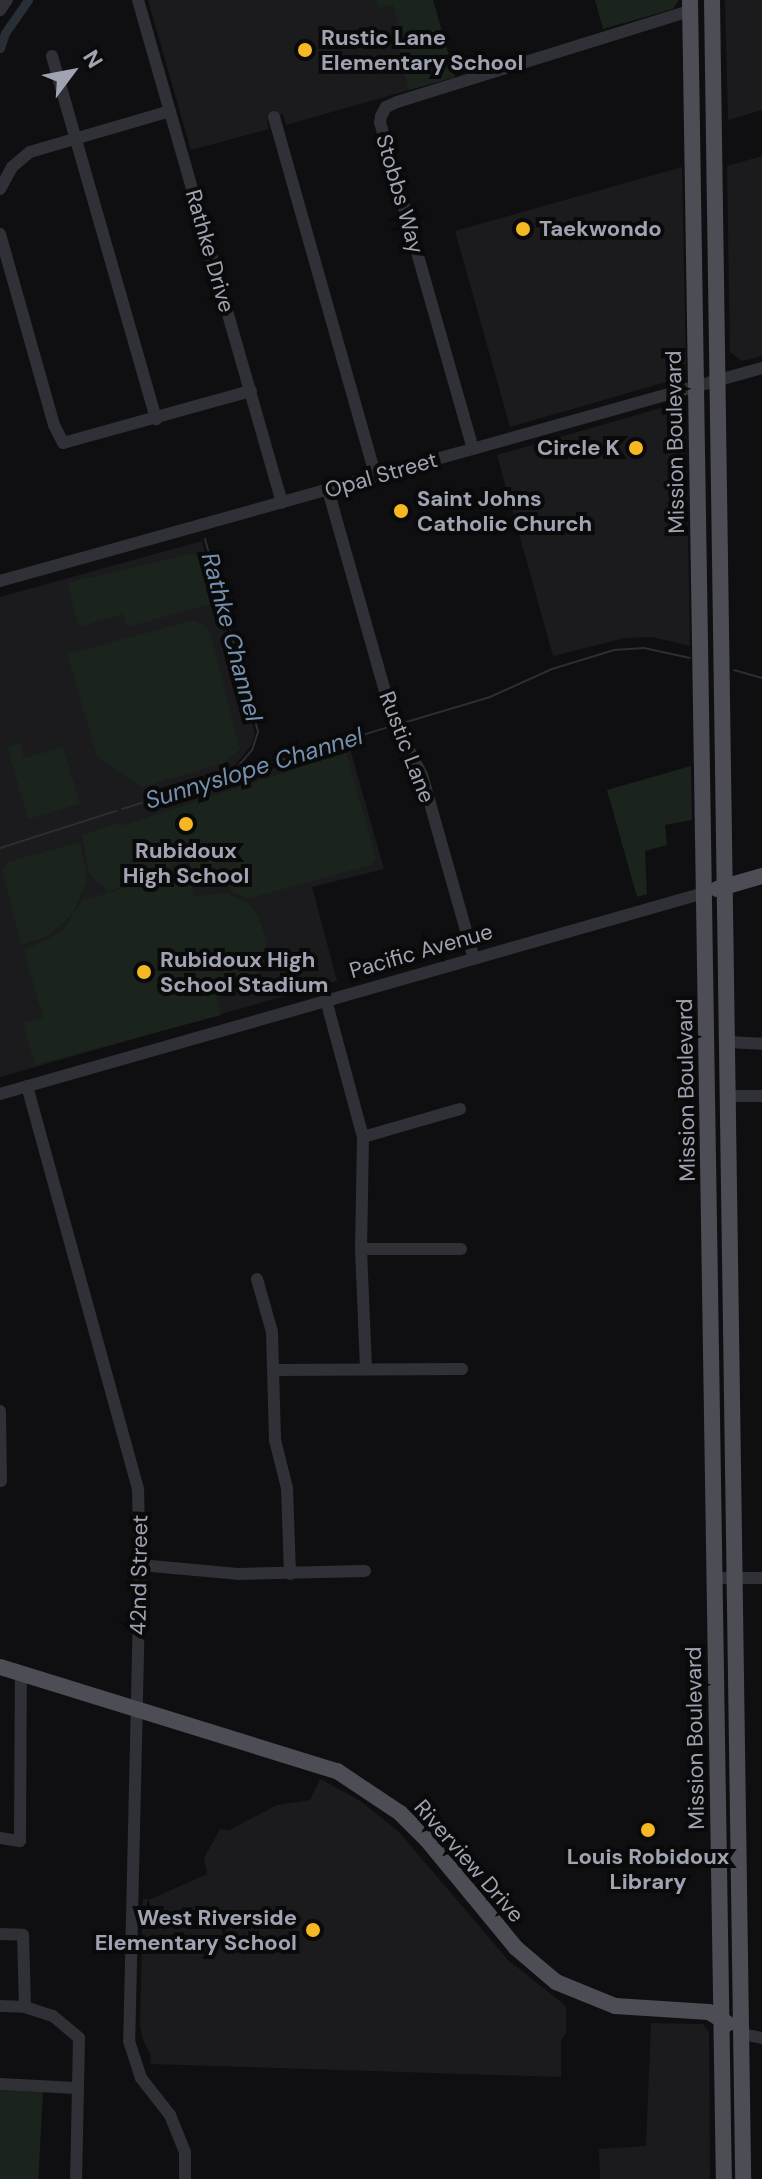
<!DOCTYPE html>
<html>
<head>
<meta charset="utf-8">
<style>
  body { margin:0 }
  #map { position:relative; width:762px; height:2179px; overflow:hidden; background:#0f0f11; font-family:"DM Sans",sans-serif }
  div>[style] { position:absolute }
  [style*='--x'] { left:calc(var(--x)*1px); top:calc(var(--y)*1px); width:calc(var(--w)*1px); rotate:calc(var(--a)*1deg) }
  .built>* { inset:0; background:#1b1b1d }
  .green>* { inset:0; background:#1b231d; transform-origin:0 0 }
  .stream>* { height:2px; margin:-1px; padding:0 1px; transform-origin:1px; border-radius:1px; background:#282f36 }
  .canal>* { height:9px; margin:-4.5px; padding:0 4.5px; transform-origin:4.5px; border-radius:4.5px; background:#282f36 }
  .minor>* { height:12px; margin:-6px; padding:0 6px; transform-origin:6px; border-radius:6px; background:#303136 }
  .major>* { height:16px; margin:-8px; padding:0 8px; transform-origin:8px; border-radius:8px; background:#4c4d55 }
  .dots>* { width:22px; height:22px; translate:-50% -50%; box-sizing:border-box; border:4px solid #0a0a0b; border-radius:50% }
  span { translate:-50% -50%; white-space:nowrap; text-align:center; line-height:1.15; -webkit-text-stroke:8px #0a0a0b; paint-order:stroke }
  .poi-label { font-size:22px; color:#a0a4b2; font-weight:700 }
  .left { translate:0 -50%; text-align:left }
  .right { translate:-100% -50%; text-align:right }
  .street-label { font-size:22px; color:#a0a4b2 }
  .water-label { font-size:24px; color:#7591af; font-style:italic }
  .north { position:absolute; left:32px; top:32px; width:80px; height:80px; -webkit-text-stroke:6px #0a0a0b; paint-order:stroke; rotate:58deg; font-size:22px; font-weight:700; line-height:32px; text-align:center; color:#a0a4b2 }
  .north::after { content:''; display:block; margin:auto; width:28px; height:36px; background:#a0a4b2; clip-path:polygon(50% 0,100% 100%,50% 72%,0 100%) }
</style>
</head>
<body>
<div id="map">
  <div class="built">
    <i style="clip-path:polygon(148px 0,433px 0,455px 77px,286px 125px,283px 114px,267px 119px,269px 129px,191px 150px)"></i>
    <i style="clip-path:polygon(725px 0,762px 0,762px 110px,728px 120px)"></i>
    <i style="clip-path:polygon(762px 156px,762px 356px,742px 361px,730px 352px,727px 166px)"></i>
    <i style="clip-path:polygon(682px 167px,686px 370px,680px 378px,510px 427px,455px 231px)"></i>
    <i style="clip-path:polygon(661px 408px,686px 429px,690px 646px,652px 637px,625px 638px,553px 656px,497px 455px)"></i>
    <i style="clip-path:polygon(202px 541px,255px 733px,252px 745px,231px 770px,234px 780px,349px 745px,384px 869px,312px 887px,337px 981px,0 1077px,0 597px)"></i>
    <i style="clip-path:polygon(320px 1779px,359px 1800px,399px 1832px,508px 1960px,566px 2006px,566px 2033px,561px 2041px,561px 2077px,150px 2064px,151px 2056px,142px 2038px,140px 2024px,143px 1899px,151px 1899px,207px 1874px,204px 1858px,220px 1829px,229px 1830px,277px 1805px,310px 1800px)"></i>
    <i style="clip-path:polygon(651px 2023px,703px 2024px,709px 2032px,710px 2179px,600px 2179px,599px 2149px,646px 2146px)"></i>
  </div>
  <div class="green">
    <i style="clip-path:polygon(376px 0,433px 0,455px 77px,409px 90px,397px 44px,404px 41px,393px 5px,378px 8px)"></i>
    <i style="clip-path:polygon(595px 0,679px 0,673px 9px,603px 29px)"></i>
    <i style="clip-path:polygon(199px 552px,210px 604px,127px 627px,123px 614px,79px 627px,67px 583px)"></i>
    <i style="clip-path:polygon(194px 620px,209px 629px,240px 749px,222px 764px,142px 787px,97px 756px,67px 654px)"></i>
    <i style="clip-path:polygon(20px 743px,24px 758px,63px 747px,80px 804px,28px 819px,7px 747px)"></i>
    <i style="clip-path:polygon(346px 752px,376px 858px,371px 865px,247px 899px,231px 891px,227px 884px,205px 889px,195px 883px,189px 862px,171px 866px,172px 872px,108px 891px,89px 874px,82px 835px,117px 823px,125px 825px)"></i>
    <i style="clip-path:polygon(691px 766px,692px 820px,665px 825px,667px 845px,645px 851px,647px 894px,637px 897px,607px 790px)"></i>
    <i style="clip-path:polygon(80px 842px,87px 879px,73px 914px,48px 936px,21px 945px,2px 870px,7px 862px)"></i>
    <i style="clip-path:polygon(187px 870px,195px 896px,227px 893px,247px 902px,256px 911px,267px 941px,263px 962px,254px 977px,238px 990px,217px 998px,221px 1015px,35px 1065px,23px 1023px,43px 1017px,24px 951px,62px 931px,83px 900px)"></i>
    <i style="left:0;top:2090px;width:43px;height:89px;rotate:3deg"></i>
  </div>
  <div class="stream">
    <i style="--x:205;--y:539;--w:200;--a:74.6"></i>
    <i style="--x:258;--y:732;--w:19;--a:108"></i>
    <i style="--x:252;--y:750;--w:30;--a:131"></i>
    <i style="--x:734;--y:670;--w:29;--a:16"></i>
    <i style="--x:403;--y:723;--w:91;--a:-16.6"></i>
    <i style="--x:490;--y:697;--w:68;--a:-24.3"></i>
    <i style="--x:552;--y:669;--w:65;--a:-17"></i>
    <i style="--x:614;--y:650;--w:30;--a:-4"></i>
    <i style="--x:644;--y:648;--w:47;--a:12.3"></i>
    <i style="--x:122;--y:809;--w:276;--a:-17.1"></i>
    <i style="--x:0;--y:848;--w:122;--a:-17.7"></i>
  </div>
  <div class="canal">
    <i style="--x:0;--y:48;--w:16;--a:-72"></i>
    <i style="--x:5;--y:33;--w:40;--a:-55.1"></i>
  </div>
  <div class="minor">
    <i style="--x:138;--y:0;--w:523;--a:74.02"></i>
    <i style="--x:0;--y:10;--w:12;--a:-55"></i>
    <i style="--x:52;--y:56;--w:378;--a:74"></i>
    <i style="--x:274;--y:117;--w:374;--a:74.2"></i>
    <i style="--x:0;--y:189;--w:25;--a:-61"></i>
    <i style="--x:12;--y:167;--w:23;--a:-40"></i>
    <i style="--x:30;--y:152;--w:146;--a:-16.3"></i>
    <i style="--x:0;--y:234;--w:198;--a:74.2"></i>
    <i style="--x:54;--y:425;--w:20;--a:63"></i>
    <i style="--x:63;--y:443;--w:195;--a:-15.5"></i>
    <i style="--x:473;--y:449;--w:339;--a:-105.9"></i>
    <i style="--x:380;--y:123;--w:7;--a:-82"></i>
    <i style="--x:381;--y:116;--w:10;--a:-61"></i>
    <i style="--x:386;--y:107;--w:12;--a:-24"></i>
    <i style="--x:397;--y:102;--w:307;--a:-17.3"></i>
    <i style="--x:328;--y:490;--w:239;--a:74.2"></i>
    <i style="--x:393;--y:720;--w:62;--a:62.2"></i>
    <i style="--x:422;--y:775;--w:191;--a:74.2"></i>
    <i style="--x:0;--y:581;--w:791;--a:-15.62"></i>
    <i style="--x:326;--y:1000;--w:142;--a:74.9"></i>
    <i style="--x:363;--y:1137;--w:112;--a:91"></i>
    <i style="--x:361;--y:1249;--w:119;--a:87.6"></i>
    <i style="--x:727;--y:1042;--w:35;--a:3"></i>
    <i style="--x:27;--y:1086;--w:419;--a:74.6"></i>
    <i style="--x:138;--y:1490;--w:75;--a:88.5"></i>
    <i style="--x:140;--y:1565;--w:476;--a:91.3"></i>
    <i style="--x:129;--y:2041;--w:39;--a:72"></i>
    <i style="--x:141;--y:2078;--w:47;--a:51.9"></i>
    <i style="--x:170;--y:2115;--w:40;--a:68"></i>
    <i style="--x:185;--y:2152;--w:27;--a:90"></i>
    <i style="--x:0;--y:1094;--w:732;--a:-15.93"></i>
    <i style="--x:727;--y:1096;--w:35;--a:0"></i>
    <i style="--x:363;--y:1137;--w:101;--a:-16.1"></i>
    <i style="--x:361;--y:1249;--w:100;--a:0"></i>
    <i style="--x:257;--y:1279;--w:55;--a:74.2"></i>
    <i style="--x:272;--y:1332;--w:108;--a:88.4"></i>
    <i style="--x:275;--y:1440;--w:49;--a:76"></i>
    <i style="--x:287;--y:1488;--w:86;--a:88"></i>
    <i style="--x:275;--y:1370;--w:187;--a:-0.3"></i>
    <i style="--x:0;--y:1411;--w:70;--a:89.2"></i>
    <i style="--x:140;--y:1565;--w:98;--a:5.2"></i>
    <i style="--x:238;--y:1574;--w:127;--a:-1.4"></i>
    <i style="--x:716;--y:1578;--w:46;--a:0"></i>
    <i style="--x:0;--y:1838;--w:20;--a:9"></i>
    <i style="--x:20;--y:1841;--w:167;--a:-89.7"></i>
    <i style="--x:0;--y:1934;--w:23;--a:2"></i>
    <i style="--x:23;--y:1935;--w:72;--a:88.4"></i>
    <i style="--x:0;--y:2006;--w:25;--a:2"></i>
    <i style="--x:25;--y:2007;--w:29;--a:18"></i>
    <i style="--x:53;--y:2016;--w:34;--a:40"></i>
    <i style="--x:79;--y:2038;--w:141;--a:91.2"></i>
    <i style="--x:743;--y:2034;--w:19;--a:12"></i>
    <i style="--x:0;--y:2084;--w:77;--a:3"></i>
  </div>
  <div class="major">
    <i style="--x:690;--y:0;--w:2179;--a:89.11"></i>
    <i style="--x:712;--y:0;--w:2179;--a:89.18"></i>
    <i style="--x:717;--y:889;--w:47;--a:-16.1"></i>
    <i style="--x:0;--y:1667;--w:353;--a:17.2"></i>
    <i style="--x:337;--y:1771;--w:76;--a:33.7"></i>
    <i style="--x:400;--y:1813;--w:38;--a:45"></i>
    <i style="--x:427;--y:1840;--w:140;--a:50.5"></i>
    <i style="--x:516;--y:1948;--w:52;--a:40.4"></i>
    <i style="--x:556;--y:1982;--w:64;--a:22.1"></i>
    <i style="--x:615;--y:2006;--w:94;--a:3.7"></i>
    <i style="--x:709;--y:2012;--w:22;--a:32"></i>
  </div>
  <div class="dots">
    <i style="left:305px;top:50px;background:#f6b822"></i>
    <i style="left:523px;top:229px;background:#f6b822"></i>
    <i style="left:636px;top:448px;background:#f6b822"></i>
    <i style="left:401px;top:511px;background:#f6b822"></i>
    <i style="left:186px;top:824px;background:#f6b822"></i>
    <i style="left:144px;top:972px;background:#f6b822"></i>
    <i style="left:648px;top:1830px;background:#f6b822"></i>
    <i style="left:313px;top:1930px;background:#f6b822"></i>
  </div>
  <div class="poi-label">
    <span class="left" style="left:321px;top:50px">Rustic Lane<br>Elementary School</span>
    <span class="left" style="left:539px;top:229px">Taekwondo</span>
    <span class="right" style="left:620px;top:448px">Circle K</span>
    <span class="left" style="left:417px;top:511px">Saint Johns<br>Catholic Church</span>
    <span style="left:186px;top:863px">Rubidoux<br>High School</span>
    <span class="left" style="left:160px;top:972px">Rubidoux High<br>School Stadium</span>
    <span style="left:648px;top:1869px">Louis Robidoux<br>Library</span>
    <span class="right" style="left:297px;top:1930px">West Riverside<br>Elementary School</span>
  </div>
  <div class="street-label">
    <span style="left:400px;top:194px;rotate:74deg">Stobbs Way</span>
    <span style="left:210px;top:251px;rotate:74deg">Rathke Drive</span>
    <span style="left:675px;top:442px;rotate:-91deg">Mission Boulevard</span>
    <span style="left:381px;top:475px;rotate:-16deg">Opal Street</span>
    <span style="left:407px;top:747px;rotate:69deg">Rustic Lane</span>
    <span style="left:421px;top:951px;rotate:-16deg">Pacific Avenue</span>
    <span style="left:686px;top:1090px;rotate:-91deg">Mission Boulevard</span>
    <span style="left:139px;top:1575px;rotate:-89deg">42nd Street</span>
    <span style="left:695px;top:1738px;rotate:-91deg">Mission Boulevard</span>
    <span style="left:469px;top:1861px;rotate:49deg">Riverview Drive</span>
  </div>
  <div class="water-label">
    <span style="left:232px;top:637px;rotate:75deg">Rathke Channel</span>
    <span style="left:254px;top:768px;rotate:-17deg">Sunnyslope Channel</span>
  </div>
  <div class="north">N</div>
</div>
</body>
</html>
